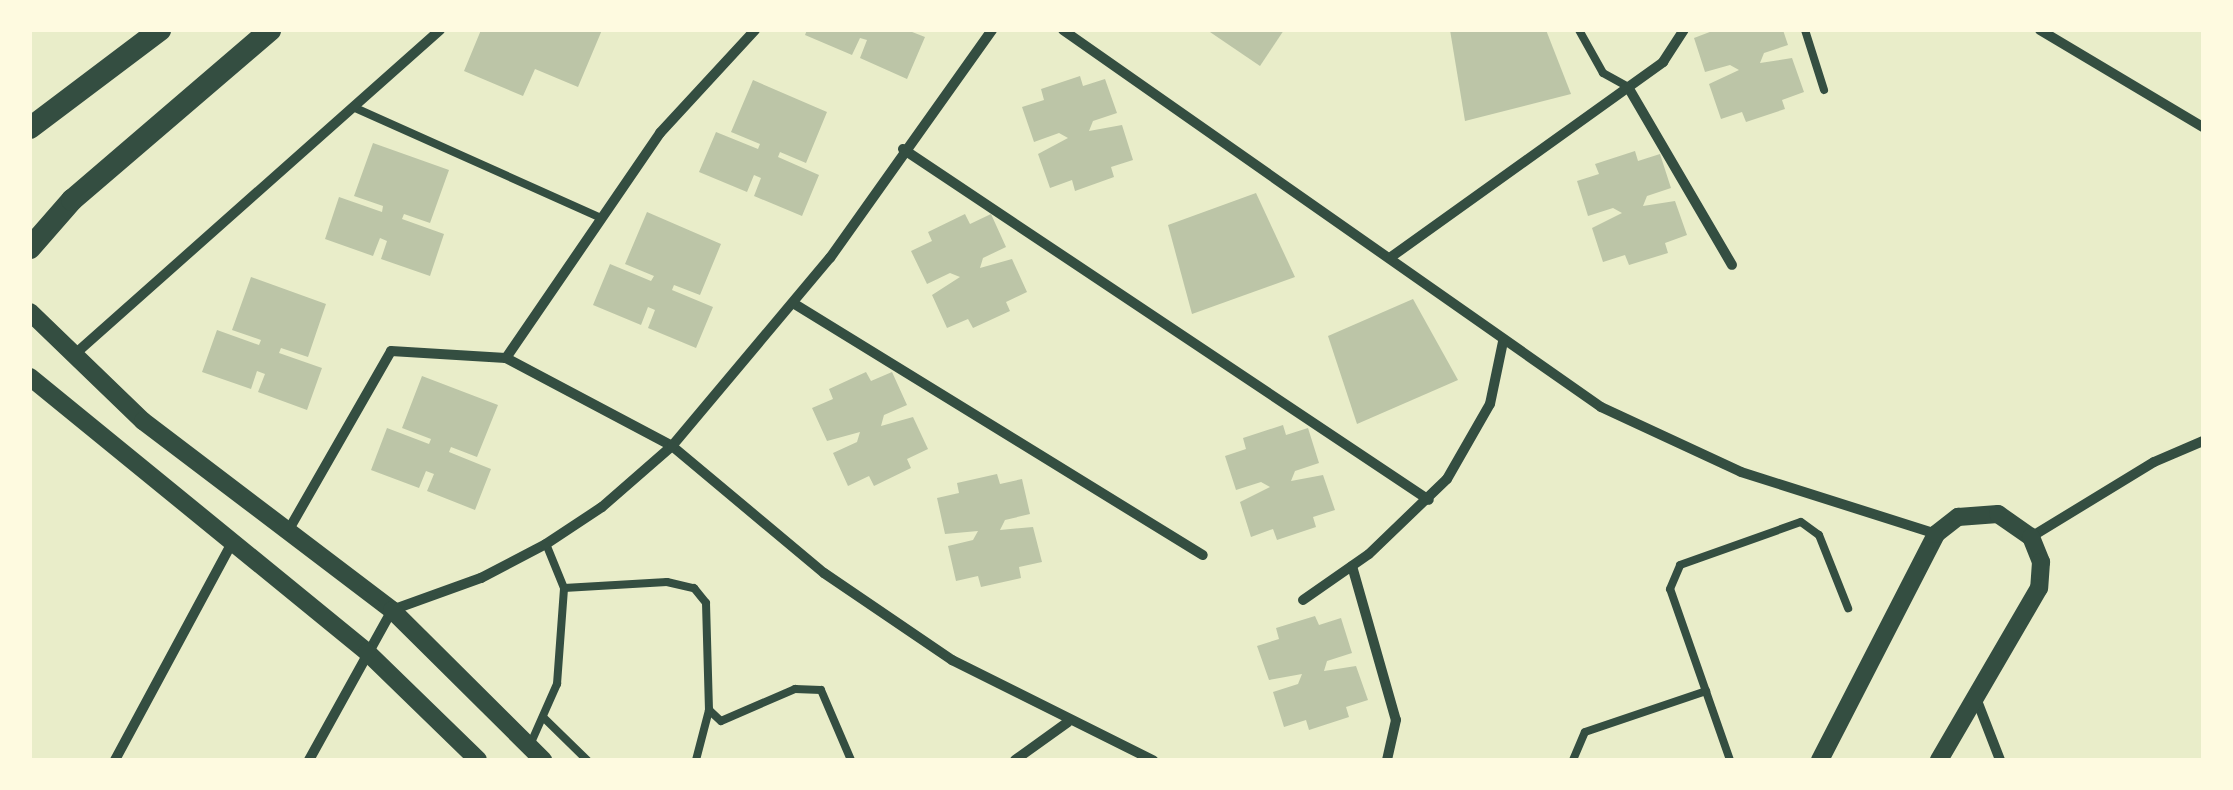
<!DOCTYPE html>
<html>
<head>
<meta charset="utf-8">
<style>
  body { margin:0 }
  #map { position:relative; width:2233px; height:790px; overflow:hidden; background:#e9edc9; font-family:"Work Sans",sans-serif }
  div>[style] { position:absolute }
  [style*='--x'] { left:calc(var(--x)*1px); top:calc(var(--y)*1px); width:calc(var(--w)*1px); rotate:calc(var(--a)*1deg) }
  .building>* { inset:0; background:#bcc5a7 }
  .service>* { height:8px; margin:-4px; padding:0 4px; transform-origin:4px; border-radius:4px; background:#344e41 }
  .minor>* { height:10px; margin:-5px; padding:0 5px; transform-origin:5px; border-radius:5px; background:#344e41 }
  .tertiary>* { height:18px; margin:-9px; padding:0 9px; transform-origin:9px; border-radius:9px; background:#344e41 }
  .primary>* { height:22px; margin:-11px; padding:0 11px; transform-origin:11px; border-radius:11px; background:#344e41 }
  span { translate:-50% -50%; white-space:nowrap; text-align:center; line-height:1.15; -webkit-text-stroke:8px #fefae0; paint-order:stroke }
  .frame { position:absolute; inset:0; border:32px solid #fefae0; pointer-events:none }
</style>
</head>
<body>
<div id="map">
  <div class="building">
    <i style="clip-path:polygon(481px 30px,602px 30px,578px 87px,535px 69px,523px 96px,464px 71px)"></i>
    <i style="clip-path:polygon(807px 30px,907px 30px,925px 37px,907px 79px,860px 58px,867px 40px,860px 38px,852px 55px,805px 35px)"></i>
    <i style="clip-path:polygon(1207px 30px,1284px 30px,1260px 66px)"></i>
    <i style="clip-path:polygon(1450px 30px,1546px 30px,1571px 94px,1465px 121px)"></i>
    <i style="clip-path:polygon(1715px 30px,1783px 30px,1788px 45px,1764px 53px,1760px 63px,1792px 58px,1804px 92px,1782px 100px,1785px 109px,1746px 122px,1742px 112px,1721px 119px,1709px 84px,1739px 70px,1730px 65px,1705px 72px,1694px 38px)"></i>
    <i style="clip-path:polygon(1080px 76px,1083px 86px,1105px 79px,1117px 113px,1093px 121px,1089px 131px,1122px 125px,1133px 160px,1111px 167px,1114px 177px,1075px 191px,1072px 180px,1050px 188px,1038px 154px,1068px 138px,1059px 133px,1034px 142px,1022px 107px,1044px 100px,1041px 89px)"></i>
    <i style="clip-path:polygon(753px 80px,827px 112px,806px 163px,780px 152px,778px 157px,819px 175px,802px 216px,754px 196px,761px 178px,754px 175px,747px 192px,699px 172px,716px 132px,758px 149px,760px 144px,731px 132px)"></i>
    <i style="clip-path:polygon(373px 143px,449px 170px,430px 223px,404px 214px,402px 219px,444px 234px,430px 276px,381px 259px,387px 241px,380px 238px,373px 256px,325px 239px,339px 197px,382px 212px,383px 206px,354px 196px)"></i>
    <i style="clip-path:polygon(1635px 151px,1638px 161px,1660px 154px,1671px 188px,1647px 196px,1643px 206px,1675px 201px,1687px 235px,1665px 243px,1668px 253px,1629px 265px,1625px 255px,1603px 262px,1592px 228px,1622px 213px,1613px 208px,1588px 216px,1577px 181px,1599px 174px,1595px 164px)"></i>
    <i style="clip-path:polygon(1256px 193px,1295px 277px,1192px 314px,1168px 225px)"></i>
    <i style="clip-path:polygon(647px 212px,721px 244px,700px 295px,674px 285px,672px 290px,713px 307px,696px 348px,648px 328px,655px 310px,648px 307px,641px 325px,593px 305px,610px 264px,651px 281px,654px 276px,625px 264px)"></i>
    <i style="clip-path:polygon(965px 214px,970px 224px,991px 214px,1006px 247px,983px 258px,980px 268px,1012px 259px,1027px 292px,1006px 302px,1010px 311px,973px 328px,968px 319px,947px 328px,932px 295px,960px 277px,950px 273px,927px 284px,911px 251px,932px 241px,928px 232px)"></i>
    <i style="clip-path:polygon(251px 277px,326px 304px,308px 357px,281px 348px,279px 353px,322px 368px,307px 410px,258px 392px,265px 374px,257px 371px,251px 389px,202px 372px,217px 330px,259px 345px,261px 340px,232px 330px)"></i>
    <i style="clip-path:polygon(1413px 299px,1458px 380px,1357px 424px,1328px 336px)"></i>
    <i style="clip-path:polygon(866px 372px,871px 381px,892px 372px,907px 405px,884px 415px,881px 426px,913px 417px,928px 449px,907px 459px,911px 468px,874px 486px,869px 476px,848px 486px,833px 453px,857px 442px,860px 432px,827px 441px,812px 408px,833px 399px,829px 389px)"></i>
    <i style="clip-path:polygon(422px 376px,498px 405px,477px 457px,451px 447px,449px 452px,491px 469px,475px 510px,427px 491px,434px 474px,426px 471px,419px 488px,371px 470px,387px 428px,429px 444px,431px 439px,402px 428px)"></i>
    <i style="clip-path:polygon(1283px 425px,1286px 435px,1308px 428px,1319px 463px,1295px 471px,1291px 481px,1323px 475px,1335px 510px,1313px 517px,1316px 527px,1277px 540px,1273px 529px,1251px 537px,1240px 502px,1270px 487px,1261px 482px,1236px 490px,1225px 456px,1246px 449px,1243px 438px)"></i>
    <i style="clip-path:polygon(997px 474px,1000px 484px,1022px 479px,1030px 514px,1005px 520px,1000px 530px,1033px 527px,1042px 562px,1019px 567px,1021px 578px,981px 587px,978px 576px,956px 581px,948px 546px,973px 540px,978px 531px,945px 534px,937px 498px,959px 493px,957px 483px)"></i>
    <i style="clip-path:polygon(1315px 616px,1319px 625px,1341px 618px,1352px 653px,1327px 661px,1324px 671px,1356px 666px,1368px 700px,1346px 707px,1349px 717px,1309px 730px,1306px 720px,1284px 727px,1273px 692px,1298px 684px,1302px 674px,1269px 680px,1257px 646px,1279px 639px,1276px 628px)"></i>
  </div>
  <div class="service">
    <i style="--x:1579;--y:30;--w:49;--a:60.8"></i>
    <i style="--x:1603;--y:73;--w:29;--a:29"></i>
    <i style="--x:1805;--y:30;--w:63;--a:72.4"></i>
    <i style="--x:353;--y:107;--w:269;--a:24.1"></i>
    <i style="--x:564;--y:588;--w:103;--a:-3.3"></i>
    <i style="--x:667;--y:582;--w:28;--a:13"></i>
    <i style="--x:694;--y:588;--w:19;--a:51"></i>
    <i style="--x:706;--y:603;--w:107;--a:88.4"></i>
    <i style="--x:709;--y:710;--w:16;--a:43"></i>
    <i style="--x:721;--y:721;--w:81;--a:-23.4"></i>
    <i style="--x:795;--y:689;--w:26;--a:2"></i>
    <i style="--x:821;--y:690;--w:76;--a:66.8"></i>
    <i style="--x:543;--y:717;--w:62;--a:44.3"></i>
    <i style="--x:530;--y:745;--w:67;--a:-66.1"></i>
    <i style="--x:557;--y:684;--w:96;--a:-85.8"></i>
    <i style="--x:564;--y:588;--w:48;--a:-112.2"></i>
    <i style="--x:696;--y:760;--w:52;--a:-75.4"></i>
    <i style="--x:1573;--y:760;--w:30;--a:-67"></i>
    <i style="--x:1585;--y:732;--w:128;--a:-18.7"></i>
    <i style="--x:1730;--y:760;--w:181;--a:-109.3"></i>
    <i style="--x:1670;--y:589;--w:26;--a:-67"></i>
    <i style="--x:1680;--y:565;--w:128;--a:-19.6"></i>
    <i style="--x:1801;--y:522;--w:22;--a:36"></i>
    <i style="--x:1819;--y:535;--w:79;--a:68.3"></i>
  </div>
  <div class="minor">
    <i style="--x:1063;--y:30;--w:657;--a:35.02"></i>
    <i style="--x:1601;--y:407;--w:154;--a:24.9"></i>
    <i style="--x:1741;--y:472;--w:205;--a:17.6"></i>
    <i style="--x:2040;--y:30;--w:190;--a:30.8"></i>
    <i style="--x:1628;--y:87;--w:206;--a:59.7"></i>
    <i style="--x:903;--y:149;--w:632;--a:33.72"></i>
    <i style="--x:1391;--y:257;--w:335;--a:-35.6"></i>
    <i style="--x:1663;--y:62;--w:38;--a:-57"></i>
    <i style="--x:793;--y:303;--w:481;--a:31.6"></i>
    <i style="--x:75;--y:354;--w:488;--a:-41.6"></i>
    <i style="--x:506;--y:358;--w:273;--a:-55.6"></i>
    <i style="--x:660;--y:133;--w:140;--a:-47.3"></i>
    <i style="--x:288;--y:531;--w:207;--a:-60.2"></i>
    <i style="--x:391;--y:351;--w:115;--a:3.5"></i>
    <i style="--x:506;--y:358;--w:188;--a:27.9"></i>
    <i style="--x:672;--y:446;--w:198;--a:39.9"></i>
    <i style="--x:824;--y:573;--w:155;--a:34.2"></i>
    <i style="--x:952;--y:660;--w:225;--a:26.5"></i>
    <i style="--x:2031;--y:537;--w:144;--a:-31.4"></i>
    <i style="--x:2154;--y:462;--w:53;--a:-23.2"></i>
    <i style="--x:1352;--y:566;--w:160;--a:74.1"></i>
    <i style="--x:1396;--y:720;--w:41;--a:102.7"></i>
    <i style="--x:1303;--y:600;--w:80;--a:-34.9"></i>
    <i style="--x:1369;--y:554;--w:108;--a:-43.9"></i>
    <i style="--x:1447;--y:479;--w:86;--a:-60.2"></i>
    <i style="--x:1490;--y:404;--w:63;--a:-78.2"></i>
    <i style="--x:1976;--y:698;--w:66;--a:68.8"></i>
    <i style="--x:115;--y:760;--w:249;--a:-61.7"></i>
    <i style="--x:309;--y:760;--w:171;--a:-61"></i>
    <i style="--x:392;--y:610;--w:95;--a:-19.8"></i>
    <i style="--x:481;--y:578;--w:73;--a:-27.6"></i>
    <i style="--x:546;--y:544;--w:67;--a:-33.5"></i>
    <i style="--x:602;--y:507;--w:93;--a:-41.1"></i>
    <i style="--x:672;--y:446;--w:246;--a:-50"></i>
    <i style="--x:830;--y:258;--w:280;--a:-54.6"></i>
    <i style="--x:1015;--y:760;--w:65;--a:-35.6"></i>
  </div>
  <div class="tertiary">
    <i style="--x:30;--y:312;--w:157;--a:44"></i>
    <i style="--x:143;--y:421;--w:313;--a:37.2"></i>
    <i style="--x:392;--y:610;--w:213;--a:44.8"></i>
    <i style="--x:30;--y:377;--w:435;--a:39.2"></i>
    <i style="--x:367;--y:652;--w:155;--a:44.2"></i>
    <i style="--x:1820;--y:760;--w:254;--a:-62.8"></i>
    <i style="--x:1936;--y:534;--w:28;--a:-38"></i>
    <i style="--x:1958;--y:517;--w:40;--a:-4.3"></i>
    <i style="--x:1998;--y:514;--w:40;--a:34.9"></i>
    <i style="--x:2031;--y:537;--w:27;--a:68"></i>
    <i style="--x:2041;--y:562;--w:26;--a:94"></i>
    <i style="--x:2039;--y:588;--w:199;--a:120.2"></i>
  </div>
  <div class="primary">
    <i style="--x:30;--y:128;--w:163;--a:-37"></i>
    <i style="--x:30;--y:248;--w:64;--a:-48.8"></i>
    <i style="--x:72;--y:200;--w:261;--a:-40.6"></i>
  </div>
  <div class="frame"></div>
</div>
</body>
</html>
